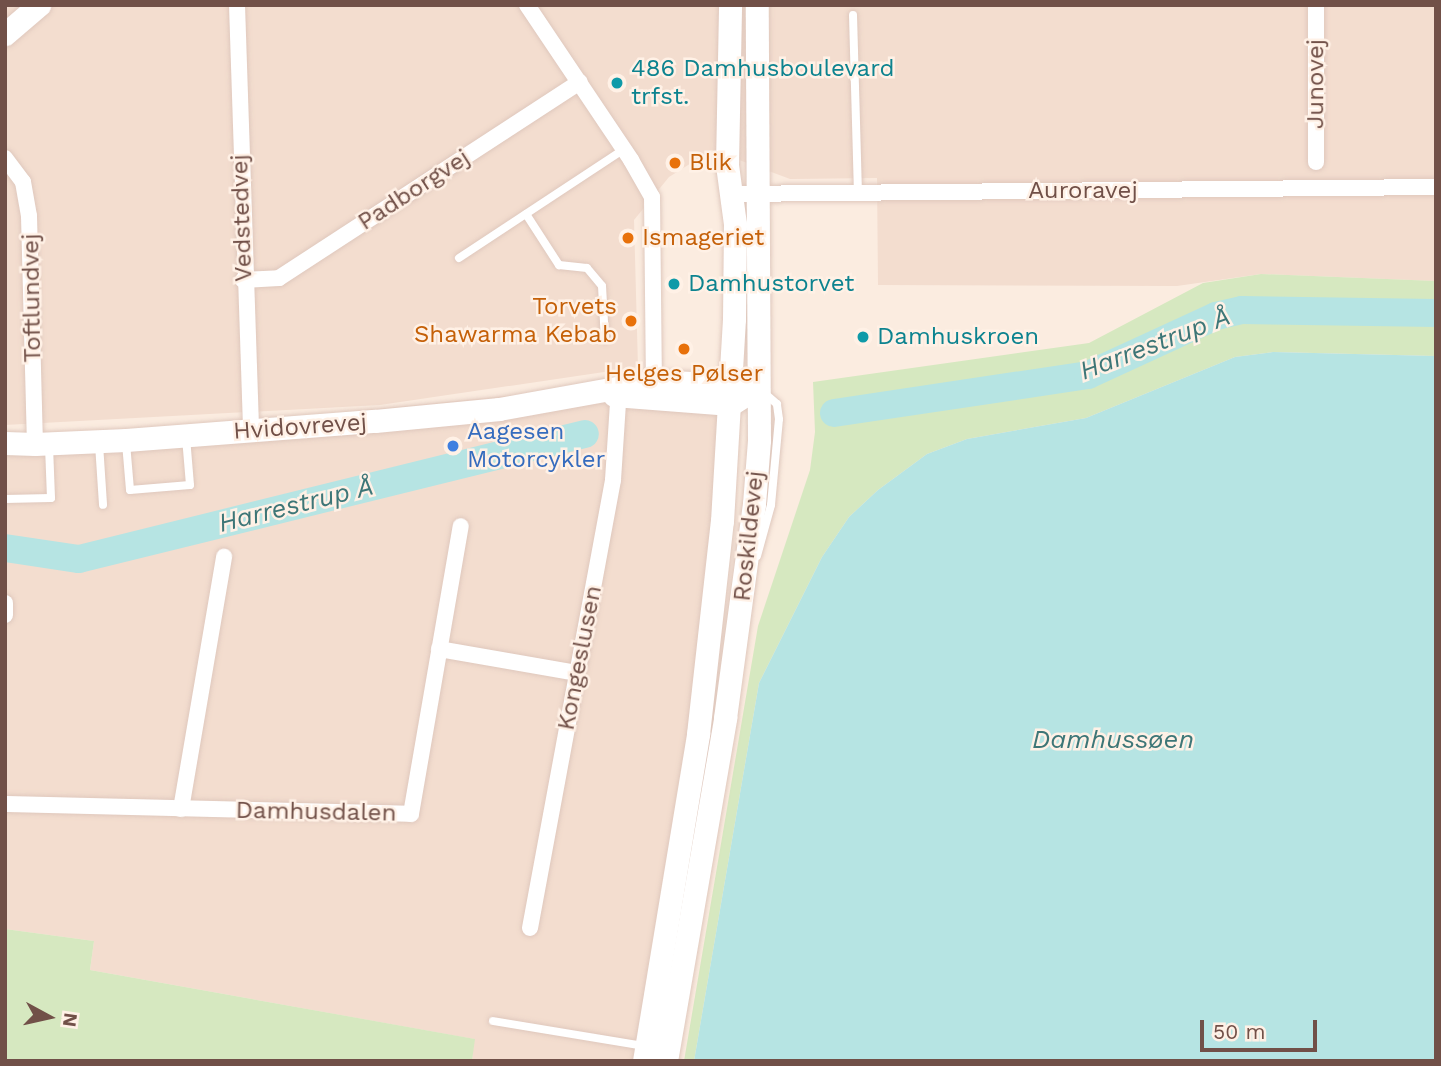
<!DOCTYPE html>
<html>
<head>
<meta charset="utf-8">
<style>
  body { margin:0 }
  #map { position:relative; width:1441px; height:1066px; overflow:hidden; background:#fbece0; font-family:"Work Sans",sans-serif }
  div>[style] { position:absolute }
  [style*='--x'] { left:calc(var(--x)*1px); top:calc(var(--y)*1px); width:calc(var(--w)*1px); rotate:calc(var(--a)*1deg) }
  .residential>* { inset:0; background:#f3ddcf }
  .green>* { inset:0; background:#d6e8c0 }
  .water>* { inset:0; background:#b6e4e3 }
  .river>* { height:28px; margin:-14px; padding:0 14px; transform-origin:14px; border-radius:14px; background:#b6e4e3 }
  .roads { filter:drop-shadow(0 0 2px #dfc8bd) drop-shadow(0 0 2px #dfc8bd) }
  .lane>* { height:8px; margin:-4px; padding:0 4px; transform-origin:4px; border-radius:4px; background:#fff }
  .street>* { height:16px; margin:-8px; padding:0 8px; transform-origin:8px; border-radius:8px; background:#fff }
  .secondary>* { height:23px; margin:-11.5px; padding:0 11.5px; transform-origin:11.5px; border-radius:11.5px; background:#fff }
  .dots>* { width:19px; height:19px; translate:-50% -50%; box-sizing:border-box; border:4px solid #fff1e6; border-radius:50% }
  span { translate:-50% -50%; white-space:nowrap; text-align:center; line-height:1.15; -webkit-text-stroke:5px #fff1e6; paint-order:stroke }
  .culture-label { font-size:24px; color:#0d838f }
  .left { translate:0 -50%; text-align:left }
  .street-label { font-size:24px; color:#715048 }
  .food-label { font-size:24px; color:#c56008 }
  .right { translate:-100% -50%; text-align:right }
  .shop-label { font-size:24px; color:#366cbe }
  .water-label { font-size:26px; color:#3d7677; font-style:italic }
  .frame { position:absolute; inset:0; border:7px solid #715048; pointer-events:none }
  .north { position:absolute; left:14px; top:982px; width:70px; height:70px; -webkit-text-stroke:5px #fff1e6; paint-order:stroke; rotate:98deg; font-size:19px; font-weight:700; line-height:28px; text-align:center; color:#715048 }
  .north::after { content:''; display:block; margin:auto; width:24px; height:32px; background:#715048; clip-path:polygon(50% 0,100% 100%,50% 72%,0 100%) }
  .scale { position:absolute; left:1200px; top:1020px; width:117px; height:32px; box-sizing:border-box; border:4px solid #715048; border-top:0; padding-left:9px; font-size:21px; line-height:24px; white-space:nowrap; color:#715048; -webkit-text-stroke:5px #fff1e6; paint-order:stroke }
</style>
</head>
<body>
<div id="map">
  <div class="residential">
    <i style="clip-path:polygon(5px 5px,1436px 5px,1436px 281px,1261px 274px,1177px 286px,878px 285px,877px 178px,790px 179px,712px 150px,669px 177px,634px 220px,638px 367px,380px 405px,5px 425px)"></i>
    <i style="clip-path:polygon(654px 381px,729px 391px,721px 522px,644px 1061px,472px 1061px,474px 1039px,90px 970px,94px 941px,5px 929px,5px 442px,29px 444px)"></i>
  </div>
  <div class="green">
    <i style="clip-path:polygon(1261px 274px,1436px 281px,1436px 356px,1274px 352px,1235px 357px,1086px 418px,967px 439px,927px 454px,878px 490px,849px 517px,822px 557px,759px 683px,694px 1061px,684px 1061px,758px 626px,810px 470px,815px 432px,813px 382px,1089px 343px,1203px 283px)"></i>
    <i style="clip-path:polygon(5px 929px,94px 941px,90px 970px,475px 1039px,472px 1061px,5px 1061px)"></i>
  </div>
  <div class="water">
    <i style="clip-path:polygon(1273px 352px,1436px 356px,1436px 1061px,694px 1061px,759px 683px,822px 557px,849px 517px,878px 490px,927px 454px,967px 439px,1086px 418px,1235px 357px)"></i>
  </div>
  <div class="river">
    <i style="--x:834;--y:413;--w:257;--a:-8.5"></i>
    <i style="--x:1088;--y:375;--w:141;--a:-24.7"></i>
    <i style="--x:1216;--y:316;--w:27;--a:-13"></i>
    <i style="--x:1242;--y:310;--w:194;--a:0.9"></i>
    <i style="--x:5;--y:548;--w:75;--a:8.5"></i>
    <i style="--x:79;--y:559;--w:521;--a:-13.88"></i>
  </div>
  <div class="roads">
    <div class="lane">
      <i style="--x:853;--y:15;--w:178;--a:88.4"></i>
      <i style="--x:526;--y:214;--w:61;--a:57.1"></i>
      <i style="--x:559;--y:265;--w:28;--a:6"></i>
      <i style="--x:587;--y:268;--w:23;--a:50"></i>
      <i style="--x:602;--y:286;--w:53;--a:86.8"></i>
      <i style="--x:459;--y:258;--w:198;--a:-33.4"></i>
      <i style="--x:126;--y:443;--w:47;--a:85.1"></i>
      <i style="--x:130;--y:490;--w:60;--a:-4.8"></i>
      <i style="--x:190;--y:485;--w:48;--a:-94.8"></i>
      <i style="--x:99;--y:444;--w:61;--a:86.2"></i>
      <i style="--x:5;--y:499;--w:46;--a:-1.2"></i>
      <i style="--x:51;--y:498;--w:51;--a:-92.2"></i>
      <i style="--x:757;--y:556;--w:53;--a:-74.6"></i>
      <i style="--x:771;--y:505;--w:86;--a:-84.7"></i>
      <i style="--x:779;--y:419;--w:15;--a:-98"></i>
      <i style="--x:777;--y:404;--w:21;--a:-139"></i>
      <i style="--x:493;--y:1021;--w:153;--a:9.4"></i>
    </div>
    <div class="street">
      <i style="--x:237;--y:5;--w:426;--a:88.1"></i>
      <i style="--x:527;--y:5;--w:187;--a:56.1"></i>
      <i style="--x:631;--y:160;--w:43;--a:60.4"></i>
      <i style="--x:652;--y:197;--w:184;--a:89.4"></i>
      <i style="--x:1316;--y:5;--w:157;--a:90"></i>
      <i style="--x:5;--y:158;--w:30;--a:53"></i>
      <i style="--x:23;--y:182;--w:35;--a:80"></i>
      <i style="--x:29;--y:216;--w:228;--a:88.5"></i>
      <i style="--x:731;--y:194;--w:705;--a:-0.57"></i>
      <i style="--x:243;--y:280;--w:36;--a:-3"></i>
      <i style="--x:279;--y:278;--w:359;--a:-33.1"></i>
      <i style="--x:5;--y:603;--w:12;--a:90"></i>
      <i style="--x:439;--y:649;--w:140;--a:9.9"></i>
      <i style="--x:5;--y:804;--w:406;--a:1.4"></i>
      <i style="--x:411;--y:814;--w:292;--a:-80.2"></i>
      <i style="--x:181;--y:809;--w:256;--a:-80.3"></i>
      <i style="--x:530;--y:928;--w:456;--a:-79.5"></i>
      <i style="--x:613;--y:480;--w:94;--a:-86.3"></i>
    </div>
    <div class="secondary">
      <i style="--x:5;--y:34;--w:45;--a:-40.5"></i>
      <i style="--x:614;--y:395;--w:117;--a:4.4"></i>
      <i style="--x:731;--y:404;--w:13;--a:-32"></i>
      <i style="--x:5;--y:443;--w:30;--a:2"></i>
      <i style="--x:35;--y:444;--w:91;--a:-2.5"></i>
      <i style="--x:126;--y:440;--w:250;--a:-4.4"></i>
      <i style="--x:375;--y:421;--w:125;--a:-5.5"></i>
      <i style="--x:499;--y:409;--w:158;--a:-10.2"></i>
      <i style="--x:654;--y:381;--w:93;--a:3.1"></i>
      <i style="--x:644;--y:1061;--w:331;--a:-80.6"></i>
      <i style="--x:698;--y:734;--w:214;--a:-83.6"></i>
      <i style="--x:722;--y:521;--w:202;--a:-86.6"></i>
      <i style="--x:734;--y:319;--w:95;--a:-89.4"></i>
      <i style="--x:735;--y:224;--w:60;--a:-97.7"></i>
      <i style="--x:727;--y:165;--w:160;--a:-88.9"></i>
      <i style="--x:666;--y:1061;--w:348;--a:-80.2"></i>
      <i style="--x:725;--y:718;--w:216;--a:-82.3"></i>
      <i style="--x:754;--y:504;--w:64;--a:-85.5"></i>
      <i style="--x:759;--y:440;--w:435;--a:-90.3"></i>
    </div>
  </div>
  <div class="dots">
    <i style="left:617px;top:83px;background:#0f9aa8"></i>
    <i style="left:675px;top:163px;background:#e8710a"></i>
    <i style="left:628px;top:238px;background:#e8710a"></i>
    <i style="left:674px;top:284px;background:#0f9aa8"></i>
    <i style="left:631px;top:321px;background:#e8710a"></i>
    <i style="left:863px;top:337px;background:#0f9aa8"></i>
    <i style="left:684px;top:349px;background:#e8710a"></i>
    <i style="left:453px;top:446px;background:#3f7fe0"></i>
  </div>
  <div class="culture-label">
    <span class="left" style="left:631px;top:83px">486 Damhusboulevard<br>trfst.</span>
    <span class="left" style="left:688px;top:284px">Damhustorvet</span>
    <span class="left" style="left:877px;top:337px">Damhuskroen</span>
  </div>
  <div class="street-label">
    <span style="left:1316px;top:84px;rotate:-90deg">Junovej</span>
    <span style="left:414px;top:190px;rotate:-33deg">Padborgvej</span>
    <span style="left:1083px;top:191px">Auroravej</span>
    <span style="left:242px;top:218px;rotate:-92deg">Vedstedvej</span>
    <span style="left:32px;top:298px;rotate:-91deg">Toftlundvej</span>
    <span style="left:300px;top:427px;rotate:-4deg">Hvidovrevej</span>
    <span style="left:749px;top:536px;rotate:-84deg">Roskildevej</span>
    <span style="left:580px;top:658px;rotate:-79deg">Kongeslusen</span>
    <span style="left:316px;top:812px;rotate:1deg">Damhusdalen</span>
  </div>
  <div class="food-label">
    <span class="left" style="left:689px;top:163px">Blik</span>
    <span class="left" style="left:642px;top:238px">Ismageriet</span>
    <span class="right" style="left:617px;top:321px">Torvets<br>Shawarma Kebab</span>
    <span style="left:684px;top:374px">Helges Pølser</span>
  </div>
  <div class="shop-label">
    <span class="left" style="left:467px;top:446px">Aagesen<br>Motorcykler</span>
  </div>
  <div class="water-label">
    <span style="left:1155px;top:344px;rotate:-21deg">Harrestrup Å</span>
    <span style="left:296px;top:505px;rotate:-14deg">Harrestrup Å</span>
    <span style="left:1113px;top:740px">Damhussøen</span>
  </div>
  <div class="frame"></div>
  <div class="north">N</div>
  <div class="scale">50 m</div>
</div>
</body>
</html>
